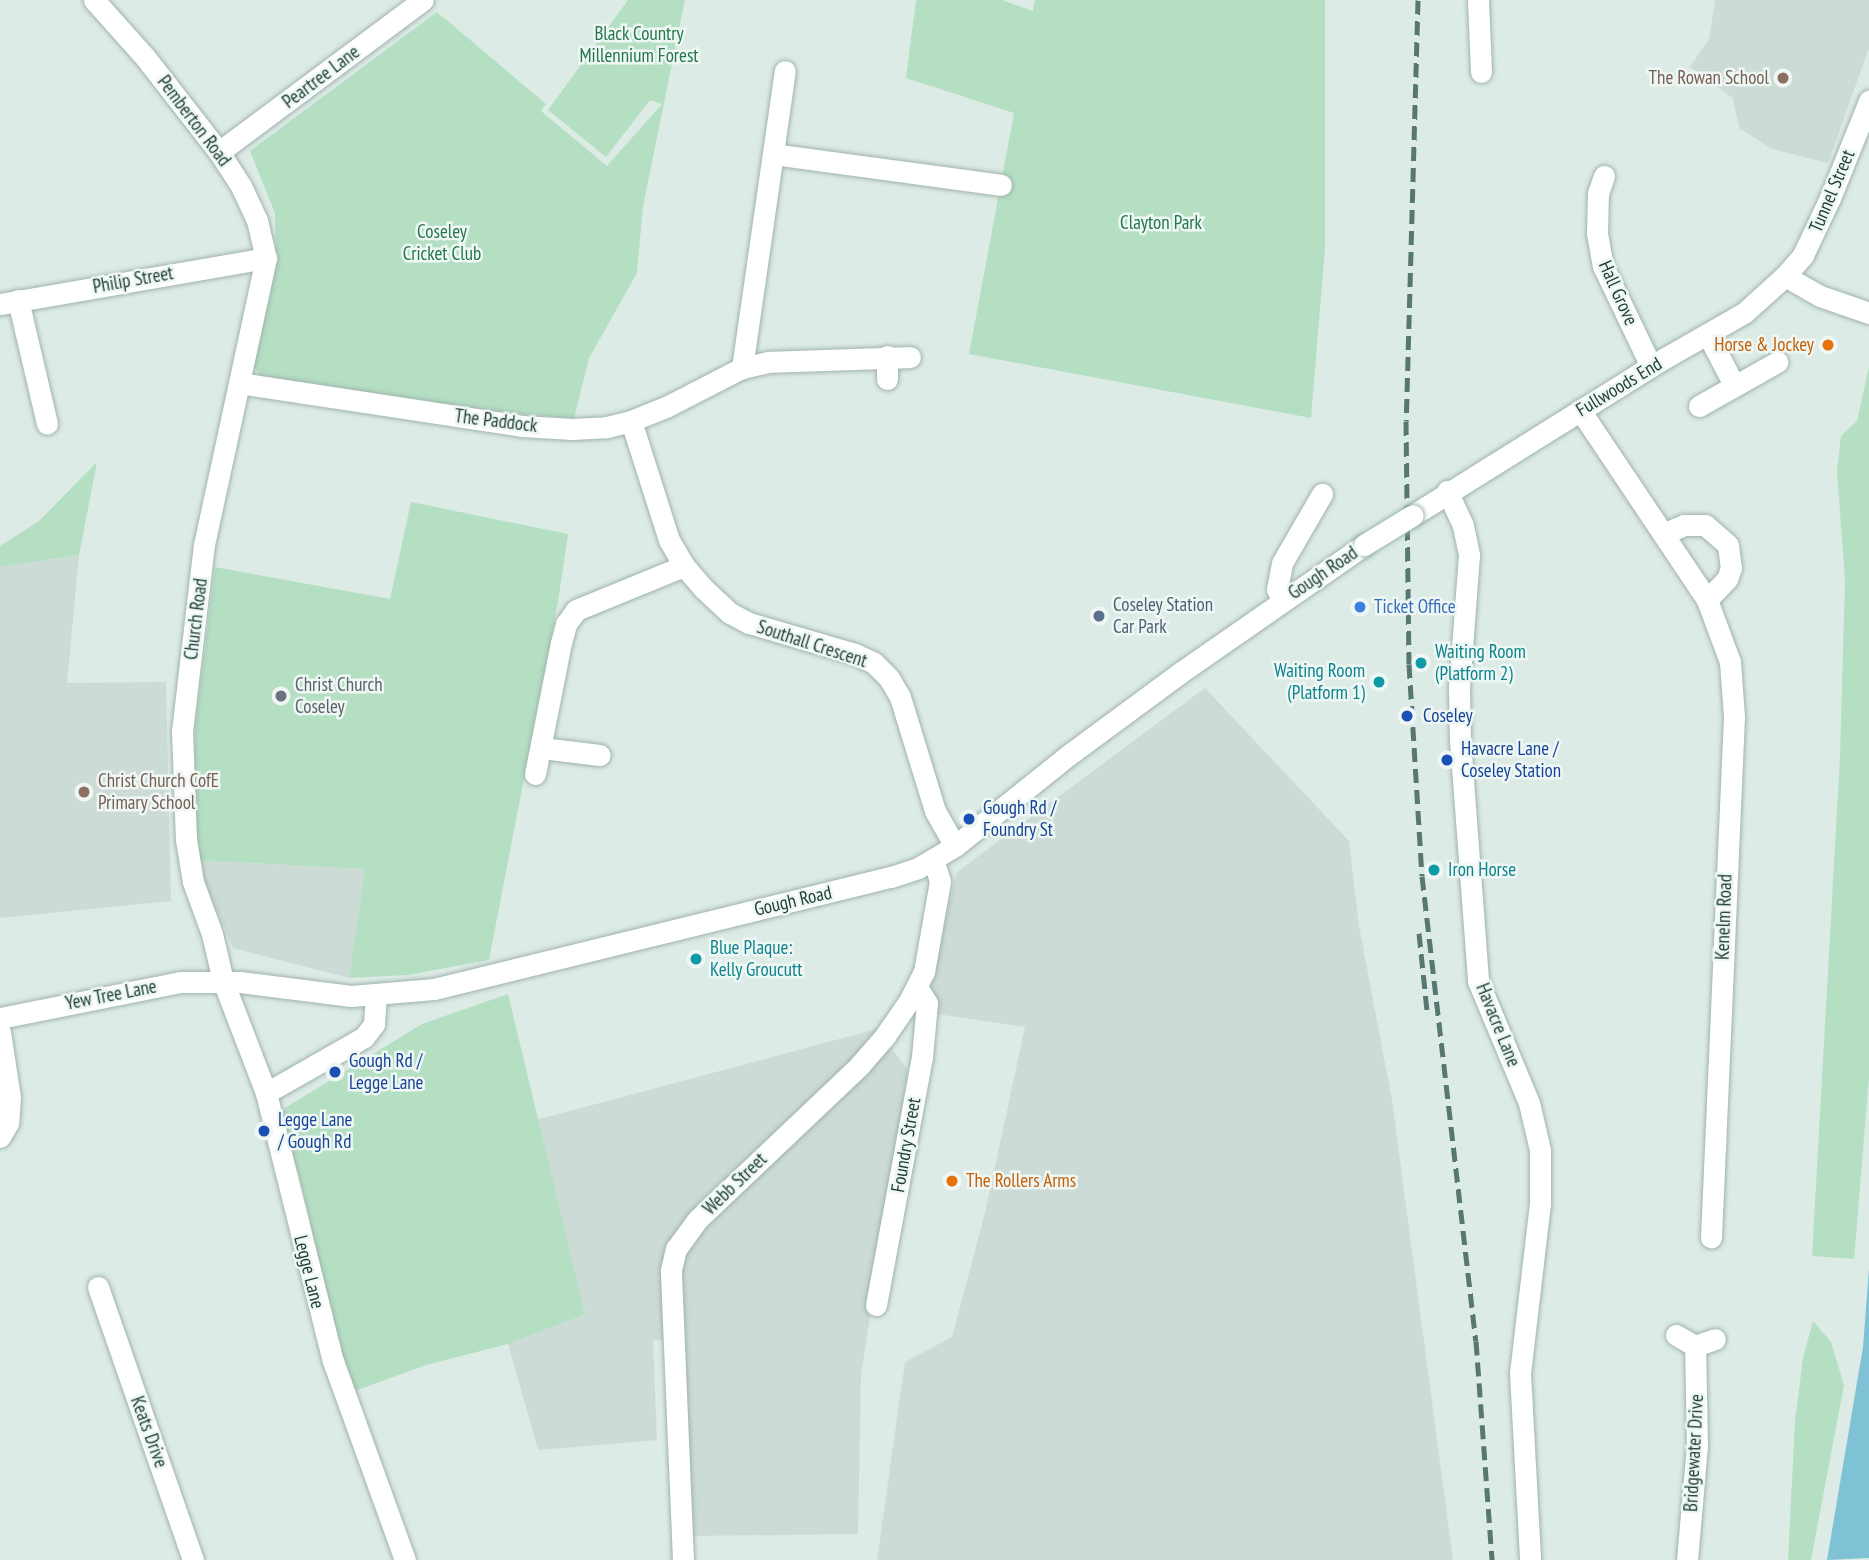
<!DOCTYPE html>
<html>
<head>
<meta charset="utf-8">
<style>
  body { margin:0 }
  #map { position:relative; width:1869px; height:1560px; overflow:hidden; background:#ddebe6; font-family:"PT Sans Narrow",sans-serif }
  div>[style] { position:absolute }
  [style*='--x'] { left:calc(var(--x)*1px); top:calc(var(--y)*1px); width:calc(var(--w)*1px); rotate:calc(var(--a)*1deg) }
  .built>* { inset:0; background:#ccdbd5 }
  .green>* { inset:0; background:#b4dfc3 }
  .water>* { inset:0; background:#7fc2d6 }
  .roads { filter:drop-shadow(0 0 2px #a0b3ae) drop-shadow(0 0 2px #a0b3ae) }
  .street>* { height:21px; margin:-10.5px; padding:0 10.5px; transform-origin:10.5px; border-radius:10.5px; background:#fff }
  .secondary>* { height:21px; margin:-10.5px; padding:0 10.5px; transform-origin:10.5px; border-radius:10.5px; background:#fff }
  .rail>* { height:5px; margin-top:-2.5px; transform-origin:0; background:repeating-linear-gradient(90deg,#577872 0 14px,transparent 0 21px) }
  .bridges { filter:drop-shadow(0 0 2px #9cb8b0) drop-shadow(0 0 2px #9cb8b0) }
  .secondary-bridge>* { height:21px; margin:-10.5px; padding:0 10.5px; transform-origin:10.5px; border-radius:10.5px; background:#fff }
  .dots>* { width:19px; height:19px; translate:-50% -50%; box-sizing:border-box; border:4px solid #eef7f3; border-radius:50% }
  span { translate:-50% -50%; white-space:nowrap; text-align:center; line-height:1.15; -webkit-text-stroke:5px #eef7f3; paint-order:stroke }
  .park-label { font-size:19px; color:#24764b }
  .street-label { font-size:19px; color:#1e3c36 }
  .education-label { font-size:19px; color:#785e54 }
  .right { translate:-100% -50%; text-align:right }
  .left { translate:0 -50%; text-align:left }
  .food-label { font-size:19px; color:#c56008 }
  .service-label { font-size:19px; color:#4e5e75 }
  .shop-label { font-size:19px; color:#366cbe }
  .culture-label { font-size:19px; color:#0d838f }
  .worship-label { font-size:19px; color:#5b616d }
  .transit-label { font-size:19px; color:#164399 }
</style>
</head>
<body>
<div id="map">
  <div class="built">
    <i style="clip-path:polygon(1715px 0,1869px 0,1869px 48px,1828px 163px,1772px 149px,1739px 128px,1733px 98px,1690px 67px,1709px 39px)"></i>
    <i style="clip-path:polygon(79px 555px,67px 683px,166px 682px,171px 901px,0 918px,0 567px)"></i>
    <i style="clip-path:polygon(1205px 688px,1349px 841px,1359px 926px,1392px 1100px,1453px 1560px,877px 1560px,905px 1362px,952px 1337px,986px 1209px,1025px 1027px,937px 1014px,928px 991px,957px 872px)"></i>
    <i style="clip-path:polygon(195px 860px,365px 869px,349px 978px,233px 948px)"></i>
    <i style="clip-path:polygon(877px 1029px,908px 1070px,861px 1375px,858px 1534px,689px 1536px,685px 1334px,653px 1341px,657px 1440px,538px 1450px,508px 1344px,585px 1313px,536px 1120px)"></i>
  </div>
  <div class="green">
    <i style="clip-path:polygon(628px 0,685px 0,643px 206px,637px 273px,589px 358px,574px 418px,424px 407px,264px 380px,254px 367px,276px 262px,275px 213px,250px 151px,437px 12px,546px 104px,541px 111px,607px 166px,662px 104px,650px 100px,606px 157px,548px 110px)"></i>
    <i style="clip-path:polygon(916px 0,1002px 0,1033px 11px,1035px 0,1325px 0,1325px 249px,1311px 418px,969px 354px,1014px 113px,906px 78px)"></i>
    <i style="clip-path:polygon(1869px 366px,1869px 1077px,1854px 1259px,1812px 1256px,1840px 757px,1845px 580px,1837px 471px,1841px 436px,1857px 421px)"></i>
    <i style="clip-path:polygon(97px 462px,79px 555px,0 567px,0 546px,39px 521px)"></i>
    <i style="clip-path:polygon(411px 502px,568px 534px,558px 602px,489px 960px,408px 975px,349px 978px,365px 869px,195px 860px,195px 729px,215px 567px,390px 599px)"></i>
    <i style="clip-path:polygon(508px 994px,585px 1314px,508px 1344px,426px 1365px,352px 1392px,340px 1359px,303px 1190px,280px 1111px,422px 1024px)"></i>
    <i style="clip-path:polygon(1813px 1321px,1831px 1342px,1844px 1385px,1811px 1560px,1788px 1560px,1795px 1421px,1803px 1358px)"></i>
  </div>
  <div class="water">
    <i style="clip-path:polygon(1869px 1268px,1869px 1558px,1827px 1560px,1863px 1347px)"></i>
  </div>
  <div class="roads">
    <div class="street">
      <i style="--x:94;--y:0;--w:76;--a:48.2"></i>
      <i style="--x:145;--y:57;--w:120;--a:52.1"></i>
      <i style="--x:219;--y:152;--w:40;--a:57.1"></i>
      <i style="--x:241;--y:186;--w:38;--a:65"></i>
      <i style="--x:257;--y:220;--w:39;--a:77"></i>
      <i style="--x:266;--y:258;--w:293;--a:102.2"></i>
      <i style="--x:204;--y:544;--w:188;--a:96.7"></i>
      <i style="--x:182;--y:731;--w:108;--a:87.9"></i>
      <i style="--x:186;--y:839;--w:44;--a:80.8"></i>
      <i style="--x:193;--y:882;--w:55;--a:69.9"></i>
      <i style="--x:212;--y:934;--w:48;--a:76.8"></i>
      <i style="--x:1478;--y:0;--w:72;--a:87.6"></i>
      <i style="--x:219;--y:152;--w:254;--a:-36.7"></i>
      <i style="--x:773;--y:154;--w:230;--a:7.7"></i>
      <i style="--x:1604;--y:176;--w:18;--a:109"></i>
      <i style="--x:1598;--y:193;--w:40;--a:91.4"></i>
      <i style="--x:1597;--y:233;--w:34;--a:80"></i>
      <i style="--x:1603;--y:266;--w:111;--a:64.4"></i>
      <i style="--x:18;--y:300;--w:127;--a:76.8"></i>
      <i style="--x:0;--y:304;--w:270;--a:-9.8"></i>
      <i style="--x:1708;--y:335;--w:56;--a:62.5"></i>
      <i style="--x:742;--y:368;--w:300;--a:-81.8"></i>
      <i style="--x:887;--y:379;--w:23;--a:-90"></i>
      <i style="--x:239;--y:383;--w:286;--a:8.6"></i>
      <i style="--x:522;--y:426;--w:50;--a:3.4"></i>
      <i style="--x:572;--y:429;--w:35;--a:-3"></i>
      <i style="--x:607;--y:427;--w:25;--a:-14"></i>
      <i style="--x:631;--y:421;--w:38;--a:-22"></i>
      <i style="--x:666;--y:407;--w:85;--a:-27.2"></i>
      <i style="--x:742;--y:368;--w:27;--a:-13"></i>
      <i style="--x:768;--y:362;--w:142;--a:-2"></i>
      <i style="--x:1699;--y:406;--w:90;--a:-29.4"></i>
      <i style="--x:1580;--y:410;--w:229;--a:56.2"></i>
      <i style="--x:1707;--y:600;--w:66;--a:69.6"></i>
      <i style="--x:1730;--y:662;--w:55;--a:85.8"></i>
      <i style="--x:1734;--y:717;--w:521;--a:92.53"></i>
      <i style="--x:631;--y:421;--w:125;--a:72.3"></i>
      <i style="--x:669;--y:540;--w:30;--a:60"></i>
      <i style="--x:684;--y:566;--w:29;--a:49"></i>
      <i style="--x:703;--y:588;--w:37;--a:43"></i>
      <i style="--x:730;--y:613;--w:21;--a:28"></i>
      <i style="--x:749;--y:623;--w:110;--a:16.3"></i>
      <i style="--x:855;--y:654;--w:21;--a:25"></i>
      <i style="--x:874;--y:663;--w:21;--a:45"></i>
      <i style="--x:889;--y:678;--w:22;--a:60"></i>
      <i style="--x:900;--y:697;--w:119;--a:72.9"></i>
      <i style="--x:935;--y:811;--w:40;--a:60.3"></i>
      <i style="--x:1663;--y:534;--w:23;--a:-23"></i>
      <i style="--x:1684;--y:525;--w:21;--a:0"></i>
      <i style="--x:1705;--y:525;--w:30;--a:41"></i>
      <i style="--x:1728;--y:545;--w:23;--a:83"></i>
      <i style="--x:1731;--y:568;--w:12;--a:110"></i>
      <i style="--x:1727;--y:579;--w:29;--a:134"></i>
      <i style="--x:1282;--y:600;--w:12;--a:-114"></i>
      <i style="--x:1277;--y:589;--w:26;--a:-79"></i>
      <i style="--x:1282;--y:563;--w:80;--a:-59.9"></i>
      <i style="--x:542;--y:748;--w:58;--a:6.9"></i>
      <i style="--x:535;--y:774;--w:134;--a:-78.8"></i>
      <i style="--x:561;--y:643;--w:20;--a:-75"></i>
      <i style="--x:566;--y:624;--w:17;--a:-54"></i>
      <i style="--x:576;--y:610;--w:117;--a:-22.2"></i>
      <i style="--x:0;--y:1032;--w:66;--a:81.3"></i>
      <i style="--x:10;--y:1097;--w:26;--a:94"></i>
      <i style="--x:8;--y:1123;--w:16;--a:120"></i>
      <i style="--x:266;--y:1093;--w:113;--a:-29.7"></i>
      <i style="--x:364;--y:1037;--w:16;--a:-52"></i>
      <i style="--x:374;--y:1024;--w:28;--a:-86"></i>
      <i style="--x:98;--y:1287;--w:289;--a:70.8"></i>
      <i style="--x:876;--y:1305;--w:252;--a:-79.5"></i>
      <i style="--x:922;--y:1057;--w:54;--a:-84.7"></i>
      <i style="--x:927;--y:1003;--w:19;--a:-122"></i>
      <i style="--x:1676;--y:1335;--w:22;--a:30"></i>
      <i style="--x:1695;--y:1346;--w:21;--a:-19"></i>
      <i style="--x:683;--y:1560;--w:290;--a:-92.4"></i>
      <i style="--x:671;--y:1270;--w:22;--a:-77"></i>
      <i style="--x:676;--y:1249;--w:37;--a:-54"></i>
      <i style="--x:698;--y:1219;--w:222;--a:-43.5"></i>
      <i style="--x:859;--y:1066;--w:40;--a:-49"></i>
      <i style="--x:885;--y:1036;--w:42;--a:-55.6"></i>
      <i style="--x:909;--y:1001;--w:33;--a:-63"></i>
      <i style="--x:924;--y:972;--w:92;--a:-80"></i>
      <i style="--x:940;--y:881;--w:22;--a:-108"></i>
      <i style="--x:1687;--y:1560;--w:114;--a:-85"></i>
      <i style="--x:1697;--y:1446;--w:100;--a:-91.1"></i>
    </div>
    <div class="secondary">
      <i style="--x:1785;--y:276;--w:40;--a:29.7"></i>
      <i style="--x:1820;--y:296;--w:52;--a:19.1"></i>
      <i style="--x:1447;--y:491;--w:38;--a:65"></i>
      <i style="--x:1463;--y:526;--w:30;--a:78"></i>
      <i style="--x:1469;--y:555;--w:132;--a:94.3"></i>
      <i style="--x:1459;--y:687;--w:53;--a:88.9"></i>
      <i style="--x:1460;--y:740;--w:242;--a:85.7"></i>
      <i style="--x:1478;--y:981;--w:132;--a:67.3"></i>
      <i style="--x:1529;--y:1103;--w:48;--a:76.8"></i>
      <i style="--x:1540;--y:1150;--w:53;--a:90"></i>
      <i style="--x:1540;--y:1203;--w:171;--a:96.7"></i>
      <i style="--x:1520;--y:1373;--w:187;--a:86.9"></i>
      <i style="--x:1413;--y:515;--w:281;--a:-32"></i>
      <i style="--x:1651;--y:366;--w:107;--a:-29.7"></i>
      <i style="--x:1744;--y:313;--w:55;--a:-42.1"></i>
      <i style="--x:1785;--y:276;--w:28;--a:-49"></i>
      <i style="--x:1803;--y:255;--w:63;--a:-64.7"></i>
      <i style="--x:1830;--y:198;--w:105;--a:-68.1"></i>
      <i style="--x:223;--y:981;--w:120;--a:69"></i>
      <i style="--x:266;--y:1093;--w:276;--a:76"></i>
      <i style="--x:333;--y:1361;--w:212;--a:70.1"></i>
      <i style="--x:0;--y:1018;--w:184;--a:-11.3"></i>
      <i style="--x:180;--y:982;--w:60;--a:0"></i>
      <i style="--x:240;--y:982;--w:112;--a:7.2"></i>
      <i style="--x:351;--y:996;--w:83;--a:-4.8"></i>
      <i style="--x:434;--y:989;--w:471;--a:-13.8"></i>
      <i style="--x:891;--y:877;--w:28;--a:-18"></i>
      <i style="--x:918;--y:868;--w:43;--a:-30.7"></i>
      <i style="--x:955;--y:846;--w:147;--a:-38.7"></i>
      <i style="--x:1070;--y:754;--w:137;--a:-36.4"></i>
      <i style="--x:1180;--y:673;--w:224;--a:-34.8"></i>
    </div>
  </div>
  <div class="rail">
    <i style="--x:1418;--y:0;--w:421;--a:91.6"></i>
    <i style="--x:1406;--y:421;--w:243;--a:89.3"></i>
    <i style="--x:1409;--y:664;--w:212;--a:86.5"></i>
    <i style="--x:1422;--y:876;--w:468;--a:83.4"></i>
    <i style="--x:1476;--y:1341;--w:220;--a:85.8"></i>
    <i style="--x:1419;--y:933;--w:77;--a:84.1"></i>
  </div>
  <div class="bridges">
    <div class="secondary-bridge">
      <i style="--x:1364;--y:545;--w:57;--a:-31.5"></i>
    </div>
  </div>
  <div class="dots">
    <i style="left:1783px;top:78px;background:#8d6e63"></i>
    <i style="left:1828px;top:345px;background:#e8710a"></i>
    <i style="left:1360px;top:607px;background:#3f7fe0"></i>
    <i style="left:1099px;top:616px;background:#5c6f8a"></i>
    <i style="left:1421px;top:663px;background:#0f9aa8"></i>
    <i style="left:1379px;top:682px;background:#0f9aa8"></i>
    <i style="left:281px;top:696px;background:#6b7280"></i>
    <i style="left:1407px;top:716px;background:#1a4fb4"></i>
    <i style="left:1447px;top:760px;background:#1a4fb4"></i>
    <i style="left:84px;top:792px;background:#8d6e63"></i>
    <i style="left:969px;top:819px;background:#1a4fb4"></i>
    <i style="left:1434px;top:870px;background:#0f9aa8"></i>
    <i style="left:696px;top:959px;background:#0f9aa8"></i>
    <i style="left:335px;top:1072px;background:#1a4fb4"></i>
    <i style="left:264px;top:1131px;background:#1a4fb4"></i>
    <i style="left:952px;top:1181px;background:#e8710a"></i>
  </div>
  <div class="park-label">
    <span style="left:639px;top:45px">Black Country<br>Millennium Forest</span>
    <span style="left:1161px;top:223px">Clayton Park</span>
    <span style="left:442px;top:243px">Coseley<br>Cricket Club</span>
  </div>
  <div class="street-label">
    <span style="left:321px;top:77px;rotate:-37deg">Peartree Lane</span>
    <span style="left:194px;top:121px;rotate:53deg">Pemberton Road</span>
    <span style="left:1832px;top:191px;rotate:-67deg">Tunnel Street</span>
    <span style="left:133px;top:280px;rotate:-10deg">Philip Street</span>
    <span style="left:1618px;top:293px;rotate:66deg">Hall Grove</span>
    <span style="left:1619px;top:387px;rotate:-31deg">Fullwoods End</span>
    <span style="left:496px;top:421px;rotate:7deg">The Paddock</span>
    <span style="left:1323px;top:573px;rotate:-34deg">Gough Road</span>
    <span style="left:196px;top:619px;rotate:-83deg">Church Road</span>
    <span style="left:812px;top:644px;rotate:18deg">Southall Crescent</span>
    <span style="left:793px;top:901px;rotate:-13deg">Gough Road</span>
    <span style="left:1724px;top:917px;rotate:-88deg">Kenelm Road</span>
    <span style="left:111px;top:995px;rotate:-11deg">Yew Tree Lane</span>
    <span style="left:1498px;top:1025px;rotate:68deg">Havacre Lane</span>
    <span style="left:906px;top:1145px;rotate:-80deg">Foundry Street</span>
    <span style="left:735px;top:1184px;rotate:-44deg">Webb Street</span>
    <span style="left:309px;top:1272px;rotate:76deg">Legge Lane</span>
    <span style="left:149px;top:1432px;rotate:70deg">Keats Drive</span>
    <span style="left:1694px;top:1453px;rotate:-87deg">Bridgewater Drive</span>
  </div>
  <div class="education-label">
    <span class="right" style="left:1769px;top:78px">The Rowan School</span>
    <span class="left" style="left:98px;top:792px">Christ Church CofE<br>Primary School</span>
  </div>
  <div class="food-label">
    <span class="right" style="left:1814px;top:345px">Horse &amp; Jockey</span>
    <span class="left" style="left:966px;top:1181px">The Rollers Arms</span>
  </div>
  <div class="service-label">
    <span class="left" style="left:1113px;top:616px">Coseley Station<br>Car Park</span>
  </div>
  <div class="shop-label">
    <span class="left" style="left:1374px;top:607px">Ticket Office</span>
  </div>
  <div class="culture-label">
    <span class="left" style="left:1435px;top:663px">Waiting Room<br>(Platform 2)</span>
    <span class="right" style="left:1365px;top:682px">Waiting Room<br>(Platform 1)</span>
    <span class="left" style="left:1448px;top:870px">Iron Horse</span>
    <span class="left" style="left:710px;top:959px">Blue Plaque:<br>Kelly Groucutt</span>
  </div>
  <div class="worship-label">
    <span class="left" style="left:295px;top:696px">Christ Church<br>Coseley</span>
  </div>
  <div class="transit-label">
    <span class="left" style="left:1423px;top:716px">Coseley</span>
    <span class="left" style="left:1461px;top:760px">Havacre Lane /<br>Coseley Station</span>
    <span class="left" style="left:983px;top:819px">Gough Rd /<br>Foundry St</span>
    <span class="left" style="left:349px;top:1072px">Gough Rd /<br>Legge Lane</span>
    <span class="left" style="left:278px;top:1131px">Legge Lane<br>/ Gough Rd</span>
  </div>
</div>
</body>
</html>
